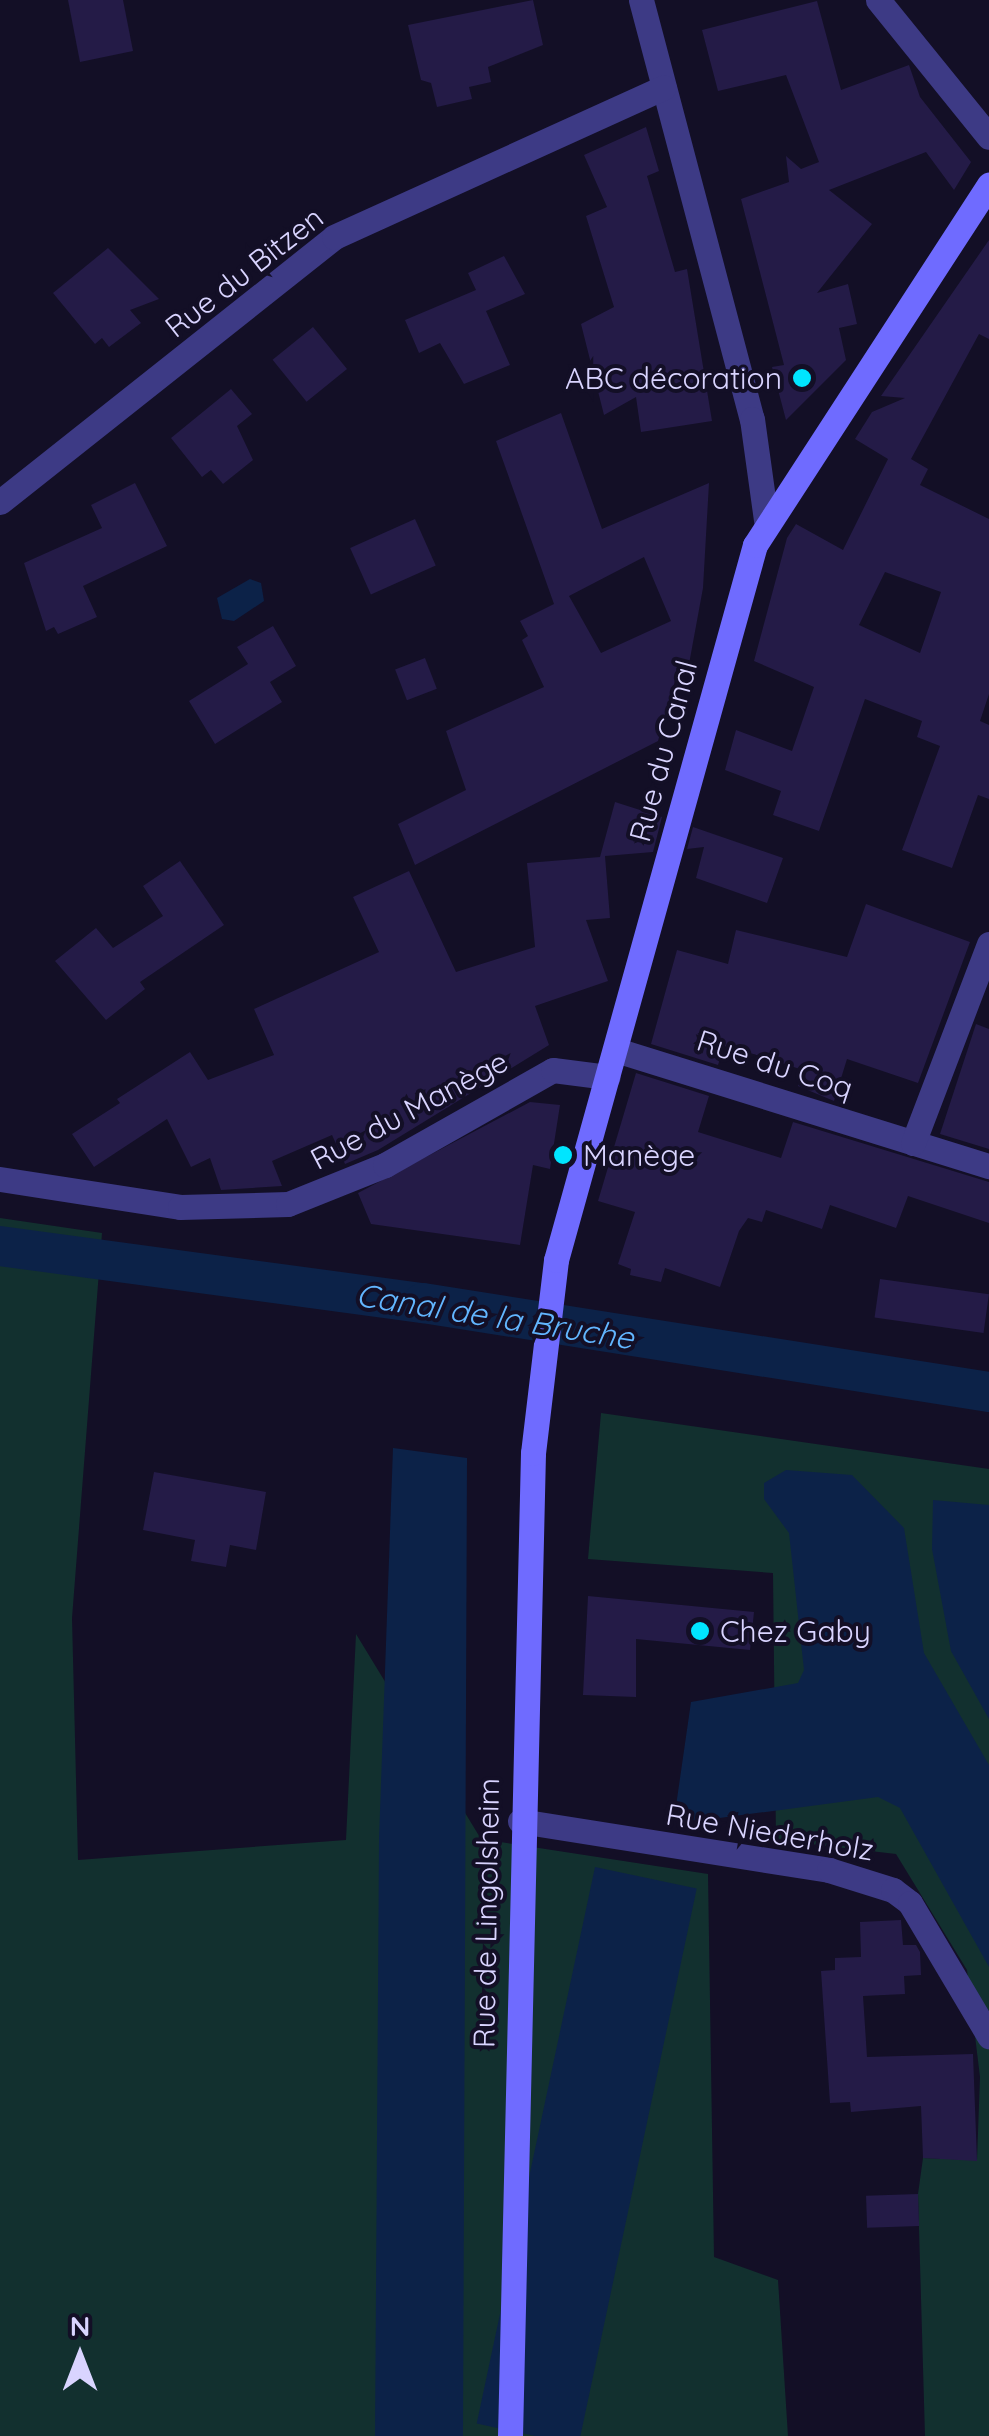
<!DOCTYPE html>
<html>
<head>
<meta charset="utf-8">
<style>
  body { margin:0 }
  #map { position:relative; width:989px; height:2436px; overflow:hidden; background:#130f26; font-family:Quicksand,sans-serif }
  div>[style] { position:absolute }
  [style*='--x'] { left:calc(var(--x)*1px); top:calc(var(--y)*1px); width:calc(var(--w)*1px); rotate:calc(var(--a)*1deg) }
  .green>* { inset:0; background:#12302f }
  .water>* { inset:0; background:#0c2248; transform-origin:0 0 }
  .canal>* { height:40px; margin:-20px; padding:0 20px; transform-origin:20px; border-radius:20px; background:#0c2248 }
  .building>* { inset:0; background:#241b47; transform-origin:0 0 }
  .street>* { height:25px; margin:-12.5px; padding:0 12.5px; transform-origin:12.5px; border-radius:12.5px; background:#3d3a85 }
  .secondary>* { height:25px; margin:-12.5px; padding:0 12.5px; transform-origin:12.5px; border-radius:12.5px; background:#6f6bff }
  .dots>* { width:28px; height:28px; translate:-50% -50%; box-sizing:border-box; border:5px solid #130f26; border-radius:50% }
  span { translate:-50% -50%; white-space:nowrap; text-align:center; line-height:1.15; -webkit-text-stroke:8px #130f26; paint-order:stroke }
  .street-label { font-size:30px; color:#d9d4ff }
  .poi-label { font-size:30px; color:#d9d4ff }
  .right { translate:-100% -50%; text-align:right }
  .left { translate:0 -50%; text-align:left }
  .water-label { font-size:32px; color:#62b6ff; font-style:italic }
  .north { position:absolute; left:30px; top:2306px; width:100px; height:100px; -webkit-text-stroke:8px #130f26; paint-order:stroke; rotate:0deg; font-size:28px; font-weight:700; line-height:40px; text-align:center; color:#d9d4ff }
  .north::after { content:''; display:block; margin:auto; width:35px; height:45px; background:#d9d4ff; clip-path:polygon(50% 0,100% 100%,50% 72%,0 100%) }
</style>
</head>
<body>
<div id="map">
  <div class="green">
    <i style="clip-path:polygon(0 1218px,102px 1233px,72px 1618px,78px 1860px,346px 1840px,356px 1634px,481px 1839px,708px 1874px,714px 2257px,778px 2280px,788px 2436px,0 2436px)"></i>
    <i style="clip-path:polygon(601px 1413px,989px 1469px,989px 2436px,925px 2436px,918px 2194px,923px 2158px,977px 2160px,980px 2077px,967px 1970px,896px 1854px,776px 1840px,773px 1573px,588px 1559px)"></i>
  </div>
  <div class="water">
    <i style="clip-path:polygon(250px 579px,261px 583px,264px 601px,234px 621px,222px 619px,217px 598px)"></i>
    <i style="clip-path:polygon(393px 1448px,467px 1458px,463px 2436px,375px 2436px,379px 1839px)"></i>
    <i style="clip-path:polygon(786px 1470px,852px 1475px,904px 1528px,924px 1653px,989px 1765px,989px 1967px,900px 1808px,878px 1797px,697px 1821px,681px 1817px,676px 1806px,691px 1702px,798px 1683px,804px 1670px,789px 1533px,764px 1499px,764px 1483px)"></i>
    <i style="clip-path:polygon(933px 1500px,989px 1505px,989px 1719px,951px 1651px,932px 1549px)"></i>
    <i style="left:595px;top:1867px;width:104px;height:569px;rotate:12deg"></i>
  </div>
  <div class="canal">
    <i style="--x:0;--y:1246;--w:427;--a:7.7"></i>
    <i style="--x:423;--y:1303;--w:573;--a:8.94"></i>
  </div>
  <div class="building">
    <i style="clip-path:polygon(68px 0,123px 0,133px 51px,80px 62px)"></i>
    <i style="clip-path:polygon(533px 0,543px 45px,488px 67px,491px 82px,469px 87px,472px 99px,437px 107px,431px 83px,421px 80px,408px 25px)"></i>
    <i style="clip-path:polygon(817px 1px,841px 90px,909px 65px,920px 97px,971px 162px,954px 190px,926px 152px,829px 190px,872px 224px,817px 293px,848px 284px,857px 324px,839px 328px,846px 360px,786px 420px,772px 367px,784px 365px,741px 199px,789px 182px,786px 156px,801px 169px,819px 162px,786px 75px,718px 91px,702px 30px)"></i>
    <i style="clip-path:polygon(646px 127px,659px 171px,647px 176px,675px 272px,687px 269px,712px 421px,641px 432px,636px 397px,604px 415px,581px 324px,614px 307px,586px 216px,607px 207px,584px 155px)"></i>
    <i style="clip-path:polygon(evenodd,989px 240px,989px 339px,979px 334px,911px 459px,928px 469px,920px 485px,989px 519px,989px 694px,980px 721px,989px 725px,989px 799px,978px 795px,952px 868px,902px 850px,940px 746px,917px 737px,922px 721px,865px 699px,819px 831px,773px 815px,781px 791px,725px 770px,736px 730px,792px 751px,814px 687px,754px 661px,787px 538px,796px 524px,843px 550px,888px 459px,855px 439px,872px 412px,905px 398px,881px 396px,989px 240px,885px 572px,941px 592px,920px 653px,859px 625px,885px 572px)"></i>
    <i style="clip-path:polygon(108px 248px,159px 299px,130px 310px,141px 323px,109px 347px,102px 338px,95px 344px,53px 293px)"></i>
    <i style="clip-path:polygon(504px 256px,525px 294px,486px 311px,510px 365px,464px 384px,440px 343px,419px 353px,405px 320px,476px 290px,468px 273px)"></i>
    <i style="left:313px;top:327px;width:54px;height:52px;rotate:51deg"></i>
    <i style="clip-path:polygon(231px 389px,252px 414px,237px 426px,253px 460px,223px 484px,211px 470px,202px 477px,171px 438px)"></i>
    <i style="clip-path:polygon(evenodd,561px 413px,602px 529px,709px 483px,703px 588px,689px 664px,678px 670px,658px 741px,415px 865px,398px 824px,466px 790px,446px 731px,544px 687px,522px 640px,528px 636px,520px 621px,554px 604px,496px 441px,561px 413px,644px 557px,671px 621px,601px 653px,569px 596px,644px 557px)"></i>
    <i style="clip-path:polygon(135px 483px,167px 546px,83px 586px,97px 617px,58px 634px,54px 627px,46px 631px,24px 563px,102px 528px,91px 505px)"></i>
    <i style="left:415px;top:519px;width:51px;height:71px;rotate:66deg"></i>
    <i style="clip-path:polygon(273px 626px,296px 666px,270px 682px,282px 702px,215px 744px,189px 701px,248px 664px,237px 647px)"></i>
    <i style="left:425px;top:658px;width:33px;height:32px;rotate:69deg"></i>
    <i style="clip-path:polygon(615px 802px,662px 817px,653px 852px,605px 856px,610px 918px,586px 920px,608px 981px,535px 1006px,549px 1045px,378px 1150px,345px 1164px,332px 1135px,272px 1161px,282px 1186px,221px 1190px,210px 1158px,191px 1167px,167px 1119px,94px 1167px,72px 1134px,120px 1103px,117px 1099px,190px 1052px,208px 1080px,274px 1055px,254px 1009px,379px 952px,353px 897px,409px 871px,456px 972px,535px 947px,527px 863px,600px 857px)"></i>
    <i style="clip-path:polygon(693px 827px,783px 858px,767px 903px,696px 878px,704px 847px,687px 849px)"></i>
    <i style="clip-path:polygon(180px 861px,224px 925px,140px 982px,145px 989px,106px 1020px,55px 961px,96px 928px,113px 948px,163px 916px,143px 886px)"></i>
    <i style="clip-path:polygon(866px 904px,970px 942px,918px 1083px,847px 1059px,834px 1101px,798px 1086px,803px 1070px,760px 1056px,724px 1046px,718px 1065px,651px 1044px,677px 950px,728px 964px,736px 930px,847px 957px)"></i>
    <i style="clip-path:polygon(976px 1024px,989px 1029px,989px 1149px,940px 1134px)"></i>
    <i style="clip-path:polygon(636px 1073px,709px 1096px,698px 1132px,781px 1158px,793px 1122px,989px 1182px,989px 1223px,908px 1196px,896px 1228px,830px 1205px,822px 1229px,766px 1210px,762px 1222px,748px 1218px,739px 1231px,720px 1287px,665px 1268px,661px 1282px,630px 1275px,631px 1269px,618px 1264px,635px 1212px,598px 1201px)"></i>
    <i style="clip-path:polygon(530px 1102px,560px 1105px,550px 1169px,533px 1165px,520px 1245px,371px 1224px,358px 1193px)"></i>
    <i style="left:880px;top:1279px;width:110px;height:39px;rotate:8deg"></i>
    <i style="clip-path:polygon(154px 1472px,266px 1492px,256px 1550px,230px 1545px,226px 1567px,191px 1561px,195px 1540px,143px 1530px)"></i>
    <i style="clip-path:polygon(588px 1596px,754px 1612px,750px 1650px,636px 1639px,636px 1697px,583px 1695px)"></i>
    <i style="clip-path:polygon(901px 1920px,903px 1945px,916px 1945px,920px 1952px,921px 1975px,904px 1976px,905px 1994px,863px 1996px,867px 2057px,973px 2054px,977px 2161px,923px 2158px,921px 2106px,851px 2112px,850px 2102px,830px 2103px,821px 1971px,835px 1970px,835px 1958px,861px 1957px,860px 1922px)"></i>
    <i style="left:918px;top:2194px;width:32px;height:52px;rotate:88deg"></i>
  </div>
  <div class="street">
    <i style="--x:641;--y:0;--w:433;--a:75.2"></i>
    <i style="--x:752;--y:419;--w:102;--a:82.1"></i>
    <i style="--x:878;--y:0;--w:176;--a:51"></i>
    <i style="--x:0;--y:502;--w:426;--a:-38.4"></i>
    <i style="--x:334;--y:237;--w:362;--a:-24.4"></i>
    <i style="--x:616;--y:1050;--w:391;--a:17.3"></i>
    <i style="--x:913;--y:1143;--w:213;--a:-69.1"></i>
    <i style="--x:0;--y:1179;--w:182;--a:8.8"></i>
    <i style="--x:180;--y:1207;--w:108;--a:-1.6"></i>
    <i style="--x:288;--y:1204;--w:105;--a:-21.9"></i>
    <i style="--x:385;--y:1165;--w:193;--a:-29.5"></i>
    <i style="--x:553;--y:1070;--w:55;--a:7.3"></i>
    <i style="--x:520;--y:1821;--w:313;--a:9"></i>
    <i style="--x:829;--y:1870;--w:67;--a:17.4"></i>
    <i style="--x:893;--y:1890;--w:21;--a:37"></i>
    <i style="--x:910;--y:1903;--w:155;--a:59.3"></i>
  </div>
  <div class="secondary">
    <i style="--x:510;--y:2436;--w:983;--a:-88.66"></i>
    <i style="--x:533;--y:1453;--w:194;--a:-83.2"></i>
    <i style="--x:556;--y:1260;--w:742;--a:-74.45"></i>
    <i style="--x:755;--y:545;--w:430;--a:-57"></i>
  </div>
  <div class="dots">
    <i style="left:802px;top:378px;background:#00e5ff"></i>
    <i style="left:563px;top:1155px;background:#00e5ff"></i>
    <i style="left:700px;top:1631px;background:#00e5ff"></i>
  </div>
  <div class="street-label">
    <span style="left:244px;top:272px;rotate:-38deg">Rue du Bitzen</span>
    <span style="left:663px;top:751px;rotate:-75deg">Rue du Canal</span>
    <span style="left:775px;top:1064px;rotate:18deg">Rue du Coq</span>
    <span style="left:409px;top:1110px;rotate:-28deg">Rue du Manège</span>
    <span style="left:770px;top:1832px;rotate:10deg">Rue Niederholz</span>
    <span style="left:486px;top:1913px;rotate:-89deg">Rue de Lingolsheim</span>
  </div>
  <div class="poi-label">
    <span class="right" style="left:782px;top:378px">ABC décoration</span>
    <span class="left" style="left:583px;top:1155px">Manège</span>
    <span class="left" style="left:720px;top:1631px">Chez Gaby</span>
  </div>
  <div class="water-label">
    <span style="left:495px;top:1316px;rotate:9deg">Canal de la Bruche</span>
  </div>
  <div class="north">N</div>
</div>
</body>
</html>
